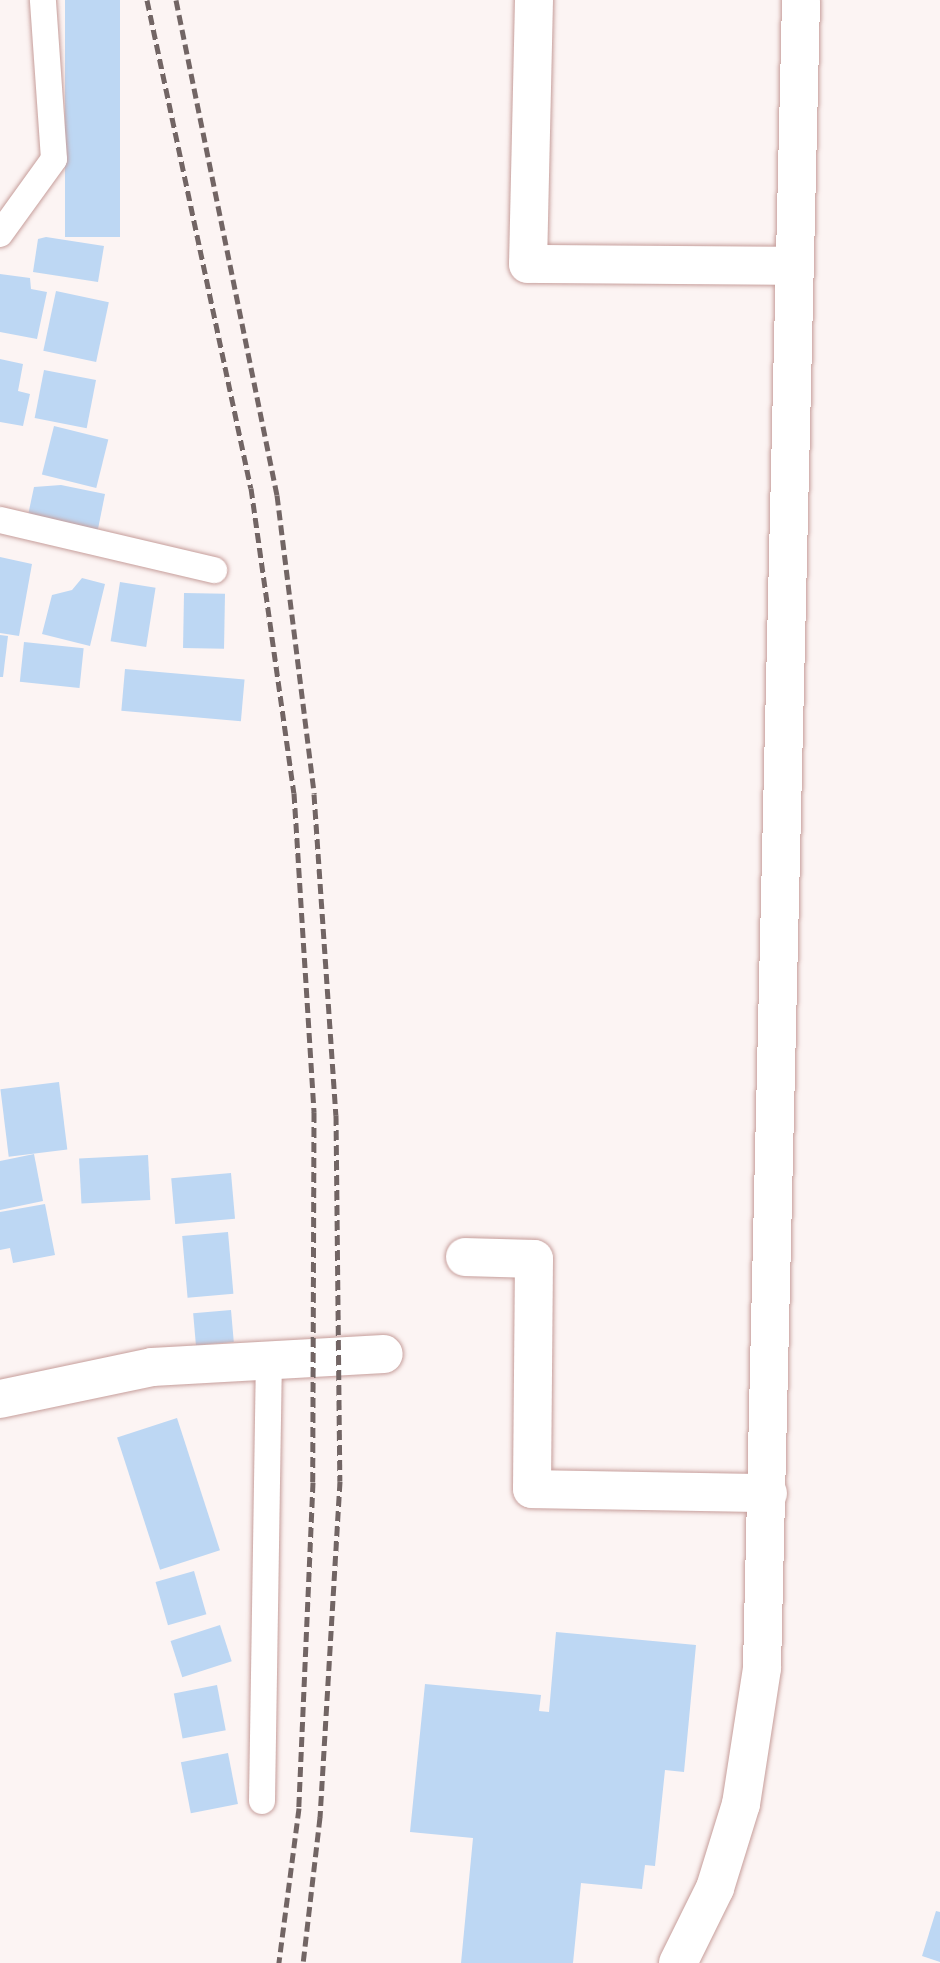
<!DOCTYPE html>
<html>
<head>
<meta charset="utf-8">
<style>
  body { margin:0 }
  #map { position:relative; width:940px; height:1963px; overflow:hidden; background:#fcf4f3; font-family:"Nunito Sans",sans-serif }
  div>[style] { position:absolute }
  [style*='--x'] { left:calc(var(--x)*1px); top:calc(var(--y)*1px); width:calc(var(--w)*1px); rotate:calc(var(--a)*1deg) }
  .building>* { inset:0; background:#bdd7f3; transform-origin:0 0 }
  .roads { filter:drop-shadow(0 0 2px #c69e9b) drop-shadow(0 0 2px #c69e9b) }
  .lane>* { height:26px; margin:-13px; padding:0 13px; transform-origin:13px; border-radius:13px; background:#fff }
  .street>* { height:38px; margin:-19px; padding:0 19px; transform-origin:19px; border-radius:19px; background:#fff }
  .secondary>* { height:38px; margin:-19px; padding:0 19px; transform-origin:19px; border-radius:19px; background:#fff }
  .rail>* { height:5px; margin-top:-2.5px; transform-origin:0; background:repeating-linear-gradient(90deg,#726564 0 10px,transparent 0 15px) }
  span { translate:-50% -50%; white-space:nowrap; text-align:center; line-height:1.15; -webkit-text-stroke:7px #fcf4f3; paint-order:stroke }
</style>
</head>
<body>
<div id="map">
  <div class="building">
    <i style="left:65px;top:0;width:55px;height:237px"></i>
    <i style="clip-path:polygon(46px 237px,104px 246px,98px 282px,33px 272px,38px 239px)"></i>
    <i style="clip-path:polygon(0 274px,30px 278px,31px 289px,47px 292px,37px 339px,0 332px)"></i>
    <i style="left:56px;top:291px;width:54px;height:61px;rotate:12deg"></i>
    <i style="clip-path:polygon(0 359px,23px 364px,18px 391px,30px 394px,23px 426px,0 422px)"></i>
    <i style="left:44px;top:370px;width:53px;height:49px;rotate:11deg"></i>
    <i style="left:54px;top:426px;width:56px;height:50px;rotate:14deg"></i>
    <i style="clip-path:polygon(61px 485px,105px 494px,97px 534px,27px 520px,34px 487px)"></i>
    <i style="clip-path:polygon(0 557px,32px 564px,19px 636px,0 633px)"></i>
    <i style="clip-path:polygon(82px 578px,105px 584px,90px 646px,42px 634px,52px 595px,72px 590px)"></i>
    <i style="left:120px;top:582px;width:36px;height:60px;rotate:9deg"></i>
    <i style="left:184px;top:593px;width:41px;height:55px;rotate:1deg"></i>
    <i style="clip-path:polygon(0 635px,8px 636px,3px 677px,0 677px)"></i>
    <i style="left:24px;top:642px;width:60px;height:40px;rotate:6deg"></i>
    <i style="left:125px;top:669px;width:120px;height:42px;rotate:5deg"></i>
    <i style="left:59px;top:1082px;width:68px;height:59px;rotate:83deg"></i>
    <i style="clip-path:polygon(34px 1154px,43px 1201px,0 1210px,0 1161px)"></i>
    <i style="left:148px;top:1155px;width:45px;height:69px;rotate:87deg"></i>
    <i style="left:231px;top:1173px;width:46px;height:60px;rotate:85deg"></i>
    <i style="clip-path:polygon(45px 1204px,55px 1255px,13px 1263px,10px 1248px,0 1250px,0 1212px)"></i>
    <i style="left:228px;top:1232px;width:62px;height:46px;rotate:85deg"></i>
    <i style="left:231px;top:1310px;width:32px;height:38px;rotate:85deg"></i>
    <i style="left:177px;top:1418px;width:139px;height:63px;rotate:72deg"></i>
    <i style="left:194px;top:1571px;width:45px;height:40px;rotate:74deg"></i>
    <i style="left:220px;top:1625px;width:38px;height:52px;rotate:72deg"></i>
    <i style="clip-path:polygon(556px 1632px,696px 1645px,684px 1772px,665px 1770px,655px 1866px,645px 1865px,642px 1889px,581px 1883px,573px 1963px,461px 1963px,473px 1838px,410px 1832px,425px 1684px,541px 1695px,539px 1711px,549px 1712px)"></i>
    <i style="left:217px;top:1685px;width:46px;height:44px;rotate:79deg"></i>
    <i style="left:228px;top:1753px;width:52px;height:48px;rotate:79deg"></i>
    <i style="clip-path:polygon(936px 1911px,940px 1912px,940px 1962px,922px 1956px)"></i>
  </div>
  <div class="roads">
    <div class="lane">
      <i style="--x:0;--y:234;--w:92;--a:-54.2"></i>
      <i style="--x:54;--y:159;--w:159;--a:-94"></i>
      <i style="--x:0;--y:520;--w:220;--a:13.2"></i>
      <i style="--x:262;--y:1801;--w:443;--a:-89.1"></i>
    </div>
    <div class="street">
      <i style="--x:534;--y:0;--w:264;--a:91.3"></i>
      <i style="--x:528;--y:264;--w:266;--a:0.4"></i>
      <i style="--x:465;--y:1257;--w:69;--a:1.7"></i>
      <i style="--x:534;--y:1259;--w:230;--a:90.5"></i>
      <i style="--x:532;--y:1489;--w:236;--a:1"></i>
      <i style="--x:0;--y:1399;--w:155;--a:-11.9"></i>
      <i style="--x:152;--y:1367;--w:232;--a:-3.2"></i>
    </div>
    <div class="secondary">
      <i style="--x:678;--y:1963;--w:84;--a:-63.7"></i>
      <i style="--x:715;--y:1888;--w:88;--a:-72.8"></i>
      <i style="--x:741;--y:1804;--w:138;--a:-81.2"></i>
      <i style="--x:762;--y:1668;--w:1668;--a:-88.66"></i>
    </div>
  </div>
  <div class="rail">
    <i style="--x:147;--y:0;--w:499;--a:78"></i>
    <i style="--x:251;--y:488;--w:308;--a:82"></i>
    <i style="--x:294;--y:793;--w:320;--a:86.4"></i>
    <i style="--x:314;--y:1112;--w:370;--a:90.2"></i>
    <i style="--x:313;--y:1482;--w:326;--a:92.5"></i>
    <i style="--x:299;--y:1808;--w:156;--a:97.4"></i>
    <i style="--x:176;--y:0;--w:505;--a:78.47"></i>
    <i style="--x:277;--y:495;--w:301;--a:82.9"></i>
    <i style="--x:314;--y:794;--w:322;--a:86.1"></i>
    <i style="--x:336;--y:1115;--w:366;--a:89.4"></i>
    <i style="--x:340;--y:1481;--w:337;--a:93.4"></i>
    <i style="--x:320;--y:1817;--w:147;--a:96.6"></i>
  </div>
</div>
</body>
</html>
